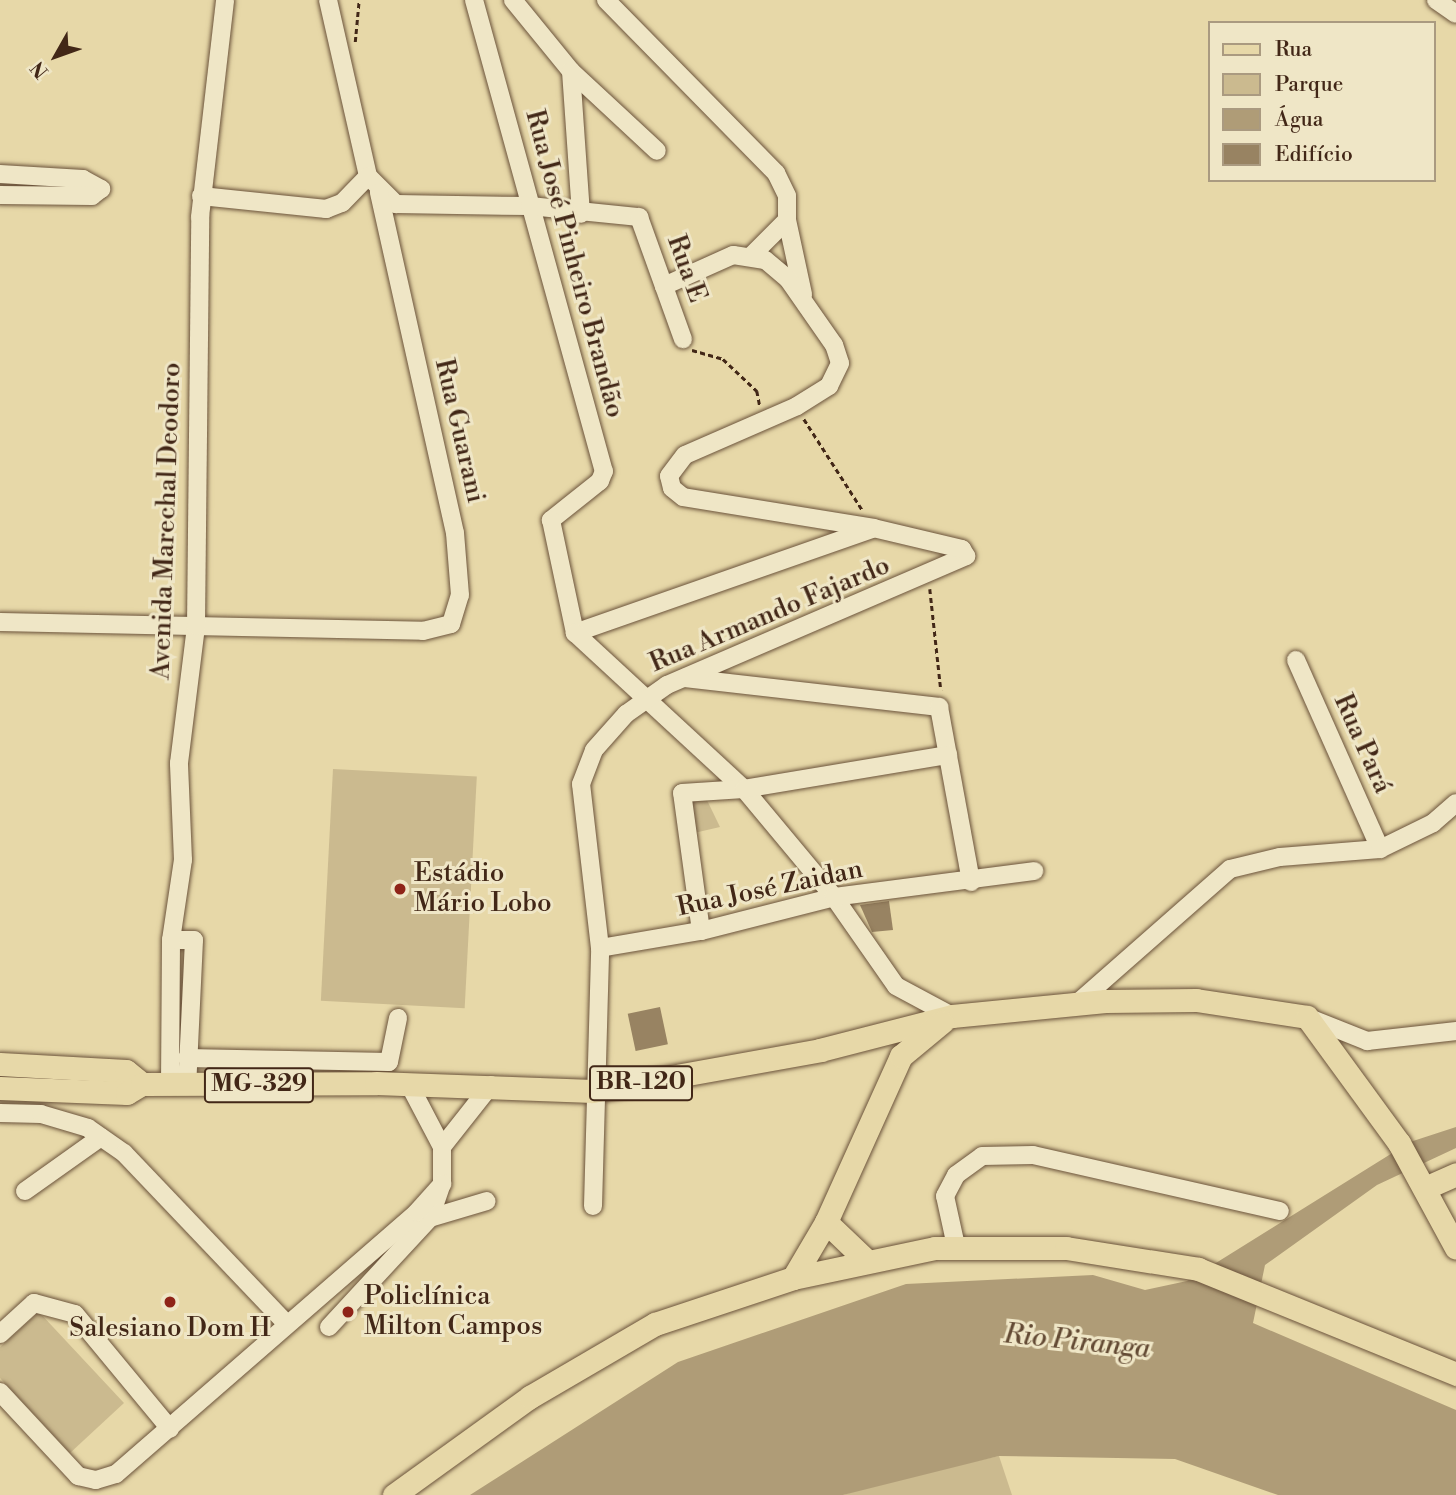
<!DOCTYPE html>
<html>
<head>
<meta charset="utf-8">
<style>
  body { margin:0 }
  #map { position:relative; width:1456px; height:1495px; overflow:hidden; background:#e7d8a8; font-family:"Libre Bodoni",serif }
  div>[style] { position:absolute }
  [style*='--x'] { left:calc(var(--x)*1px); top:calc(var(--y)*1px); width:calc(var(--w)*1px); rotate:calc(var(--a)*1deg) }
  .green>* { inset:0; background:#cbba8f; transform-origin:0 0 }
  .water>* { inset:0; background:#af9c77 }
  .building>* { inset:0; background:#988362; transform-origin:0 0 }
  .path>* { height:2.5px; margin-top:-1.25px; transform-origin:0; background:repeating-linear-gradient(90deg,#422717 0 5px,transparent 0 8.5px) }
  .roads { filter:drop-shadow(0 0 2px #6b533b) drop-shadow(0 0 2px #6b533b) }
  .minor>* { height:18px; margin:-9px; padding:0 9px; transform-origin:9px; border-radius:9px; background:#efe6c6 }
  .major>* { height:23px; margin:-11.5px; padding:0 11.5px; transform-origin:11.5px; border-radius:11.5px; background:#e7d8a8 }
  .dots>* { width:19px; height:19px; translate:-50% -50%; box-sizing:border-box; border:4px solid #efe6c6; border-radius:50% }
  span { translate:-50% -50%; white-space:nowrap; text-align:center; line-height:1.15; -webkit-text-stroke:6px #efe6c6; paint-order:stroke }
  .shield-label span { padding:2px 5px; background:#efe6c6; border:2px solid; border-radius:5px; -webkit-text-stroke-width:0 }
  .shield-label { font-size:24px; color:#422717; font-weight:700 }
  .street-label { font-size:26px; color:#422717 }
  .poi-label { font-size:26px; color:#422717 }
  .left { translate:0 -50%; text-align:left }
  .water-label { font-size:28px; color:#634a34; font-style:italic }
  .legend { position:absolute; left:1208px; top:21px; width:228px; height:161px; box-sizing:border-box; background:#efe6c6; border:2px solid #aa9a80; margin:0; padding:9px 12px; list-style:none; font-size:21px; color:#422717 }
  .legend li { display:flex; align-items:center; gap:14px; height:35px }
  .legend b { width:35px; border:2px solid #aa9a80 }
  .north { position:absolute; left:21px; top:21px; width:70px; height:70px; -webkit-text-stroke:5px #efe6c6; paint-order:stroke; rotate:230deg; font-size:19px; font-weight:700; line-height:28px; text-align:center; color:#422717 }
  .north::after { content:''; display:block; margin:auto; width:24px; height:32px; background:#422717; clip-path:polygon(50% 0,100% 100%,50% 72%,0 100%) }
</style>
</head>
<body>
<div id="map">
  <div class="green">
    <i style="left:333px;top:769px;width:144px;height:232px;rotate:3deg"></i>
    <i style="clip-path:polygon(705px 796px,720px 827px,694px 833px,685px 799px)"></i>
    <i style="clip-path:polygon(39px 1312px,124px 1403px,70px 1453px,0 1378px,0 1347px)"></i>
    <i style="clip-path:polygon(999px 1456px,1012px 1495px,843px 1495px,886px 1481px)"></i>
  </div>
  <div class="water">
    <i style="clip-path:polygon(1456px 1127px,1456px 1148px,1377px 1185px,1265px 1265px,1253px 1323px,1456px 1410px,1456px 1495px,1278px 1495px,1175px 1459px,999px 1456px,843px 1495px,470px 1495px,678px 1362px,906px 1284px,1093px 1275px,1145px 1290px,1187px 1281px,1410px 1142px)"></i>
  </div>
  <div class="building">
    <i style="clip-path:polygon(889px 901px,893px 930px,872px 932px,860px 905px)"></i>
    <i style="left:660px;top:1007px;width:38px;height:33px;rotate:78deg"></i>
  </div>
  <div class="path">
    <i style="--x:355;--y:42;--w:42;--a:-84.6"></i>
    <i style="--x:692;--y:350;--w:32;--a:16"></i>
    <i style="--x:723;--y:359;--w:47;--a:43.3"></i>
    <i style="--x:757;--y:391;--w:15;--a:79"></i>
    <i style="--x:804;--y:419;--w:109;--a:57.3"></i>
    <i style="--x:930;--y:589;--w:102;--a:83.8"></i>
  </div>
  <div class="roads">
    <div class="minor">
      <i style="--x:328;--y:0;--w:180;--a:77.2"></i>
      <i style="--x:474;--y:0;--w:489;--a:74.6"></i>
      <i style="--x:604;--y:471;--w:11;--a:112"></i>
      <i style="--x:600;--y:481;--w:63;--a:141.5"></i>
      <i style="--x:551;--y:520;--w:116;--a:78"></i>
      <i style="--x:513;--y:0;--w:92;--a:50.8"></i>
      <i style="--x:571;--y:71;--w:117;--a:42.9"></i>
      <i style="--x:606;--y:0;--w:243;--a:45.5"></i>
      <i style="--x:776;--y:173;--w:25;--a:64"></i>
      <i style="--x:787;--y:196;--w:24;--a:90"></i>
      <i style="--x:1436;--y:0;--w:24;--a:35"></i>
      <i style="--x:571;--y:71;--w:143;--a:86"></i>
      <i style="--x:0;--y:174;--w:83;--a:3.4"></i>
      <i style="--x:83;--y:179;--w:21;--a:29"></i>
      <i style="--x:101;--y:189;--w:11;--a:142"></i>
      <i style="--x:92;--y:196;--w:92;--a:-179.4"></i>
      <i style="--x:201;--y:196;--w:126;--a:5.9"></i>
      <i style="--x:326;--y:209;--w:17;--a:-21"></i>
      <i style="--x:342;--y:203;--w:37;--a:-46"></i>
      <i style="--x:368;--y:176;--w:40;--a:45"></i>
      <i style="--x:396;--y:204;--w:134;--a:0.9"></i>
      <i style="--x:530;--y:206;--w:110;--a:5.8"></i>
      <i style="--x:639;--y:217;--w:130;--a:70.2"></i>
      <i style="--x:752;--y:255;--w:49;--a:-45"></i>
      <i style="--x:787;--y:220;--w:76;--a:77.8"></i>
      <i style="--x:872;--y:529;--w:315;--a:160.7"></i>
      <i style="--x:575;--y:633;--w:230;--a:42.7"></i>
      <i style="--x:744;--y:789;--w:141;--a:50.2"></i>
      <i style="--x:834;--y:897;--w:108;--a:55.1"></i>
      <i style="--x:896;--y:986;--w:64;--a:28.2"></i>
      <i style="--x:0;--y:622;--w:423;--a:1.2"></i>
      <i style="--x:423;--y:631;--w:29;--a:-14"></i>
      <i style="--x:451;--y:624;--w:30;--a:-73"></i>
      <i style="--x:460;--y:595;--w:62;--a:-94.6"></i>
      <i style="--x:455;--y:533;--w:349;--a:-102.6"></i>
      <i style="--x:1296;--y:660;--w:207;--a:66"></i>
      <i style="--x:685;--y:678;--w:256;--a:6.5"></i>
      <i style="--x:939;--y:707;--w:178;--a:79.6"></i>
      <i style="--x:701;--y:931;--w:139;--a:-97.8"></i>
      <i style="--x:682;--y:793;--w:62;--a:-3.7"></i>
      <i style="--x:744;--y:789;--w:207;--a:-9.5"></i>
      <i style="--x:171;--y:940;--w:23;--a:0"></i>
      <i style="--x:194;--y:940;--w:146;--a:92.7"></i>
      <i style="--x:600;--y:948;--w:102;--a:-9.6"></i>
      <i style="--x:701;--y:931;--w:137;--a:-14.3"></i>
      <i style="--x:834;--y:897;--w:202;--a:-7.4"></i>
      <i style="--x:1073;--y:1007;--w:209;--a:-41.3"></i>
      <i style="--x:1230;--y:869;--w:51;--a:-13.5"></i>
      <i style="--x:1280;--y:857;--w:100;--a:-4.6"></i>
      <i style="--x:1380;--y:849;--w:59;--a:-26.1"></i>
      <i style="--x:1433;--y:823;--w:30;--a:-41"></i>
      <i style="--x:1307;--y:1017;--w:65;--a:21.8"></i>
      <i style="--x:1367;--y:1041;--w:90;--a:-6.4"></i>
      <i style="--x:187;--y:1058;--w:202;--a:1.1"></i>
      <i style="--x:389;--y:1062;--w:45;--a:-78.4"></i>
      <i style="--x:170;--y:1085;--w:145;--a:-89.6"></i>
      <i style="--x:171;--y:940;--w:81;--a:-81.5"></i>
      <i style="--x:183;--y:860;--w:97;--a:-92.4"></i>
      <i style="--x:179;--y:763;--w:138;--a:-82.9"></i>
      <i style="--x:196;--y:626;--w:409;--a:-89.4"></i>
      <i style="--x:200;--y:217;--w:218;--a:-83.4"></i>
      <i style="--x:410;--y:1086;--w:69;--a:62.3"></i>
      <i style="--x:442;--y:1147;--w:79;--a:-51.7"></i>
      <i style="--x:0;--y:1113;--w:41;--a:1.4"></i>
      <i style="--x:41;--y:1114;--w:49;--a:16.6"></i>
      <i style="--x:88;--y:1128;--w:44;--a:34.8"></i>
      <i style="--x:124;--y:1153;--w:236;--a:46.4"></i>
      <i style="--x:25;--y:1191;--w:93;--a:-35.4"></i>
      <i style="--x:593;--y:1206;--w:258;--a:-88.4"></i>
      <i style="--x:600;--y:948;--w:165;--a:-96.6"></i>
      <i style="--x:581;--y:784;--w:36;--a:-69"></i>
      <i style="--x:594;--y:750;--w:48;--a:-48.4"></i>
      <i style="--x:626;--y:714;--w:50;--a:-35.3"></i>
      <i style="--x:667;--y:685;--w:326;--a:-23.3"></i>
      <i style="--x:966;--y:556;--w:8;--a:-120"></i>
      <i style="--x:962;--y:549;--w:90;--a:-166.6"></i>
      <i style="--x:874;--y:528;--w:193;--a:-170.8"></i>
      <i style="--x:683;--y:497;--w:14;--a:-141"></i>
      <i style="--x:672;--y:488;--w:12;--a:-104"></i>
      <i style="--x:669;--y:476;--w:26;--a:-53"></i>
      <i style="--x:685;--y:455;--w:122;--a:-23.6"></i>
      <i style="--x:797;--y:406;--w:38;--a:-32"></i>
      <i style="--x:829;--y:386;--w:25;--a:-64"></i>
      <i style="--x:840;--y:363;--w:19;--a:-108"></i>
      <i style="--x:834;--y:345;--w:80;--a:-124.9"></i>
      <i style="--x:788;--y:279;--w:30;--a:-140"></i>
      <i style="--x:765;--y:260;--w:32;--a:-171"></i>
      <i style="--x:733;--y:255;--w:76;--a:155.8"></i>
      <i style="--x:430;--y:1218;--w:59;--a:-16.6"></i>
      <i style="--x:956;--y:1246;--w:51;--a:-102.4"></i>
      <i style="--x:945;--y:1196;--w:24;--a:-62"></i>
      <i style="--x:956;--y:1175;--w:32;--a:-36"></i>
      <i style="--x:982;--y:1156;--w:51;--a:-1.1"></i>
      <i style="--x:1033;--y:1155;--w:253;--a:12.8"></i>
      <i style="--x:329;--y:1327;--w:149;--a:-47.2"></i>
      <i style="--x:430;--y:1218;--w:36;--a:-71"></i>
      <i style="--x:442;--y:1184;--w:37;--a:-90"></i>
      <i style="--x:0;--y:1334;--w:46;--a:-42.4"></i>
      <i style="--x:34;--y:1303;--w:42;--a:15"></i>
      <i style="--x:75;--y:1314;--w:149;--a:50.4"></i>
      <i style="--x:0;--y:1392;--w:115;--a:47.1"></i>
      <i style="--x:78;--y:1476;--w:18;--a:13"></i>
      <i style="--x:96;--y:1480;--w:21;--a:-17"></i>
      <i style="--x:116;--y:1474;--w:399;--a:-41"></i>
      <i style="--x:417;--y:1212;--w:38;--a:-48"></i>
    </div>
    <div class="major">
      <i style="--x:0;--y:1064;--w:126;--a:3.2"></i>
      <i style="--x:126;--y:1071;--w:21;--a:39"></i>
      <i style="--x:0;--y:1088;--w:127;--a:2.3"></i>
      <i style="--x:127;--y:1093;--w:17;--a:-31"></i>
      <i style="--x:142;--y:1084;--w:234;--a:-0.2"></i>
      <i style="--x:376;--y:1083;--w:217;--a:2.1"></i>
      <i style="--x:593;--y:1091;--w:231;--a:-10.2"></i>
      <i style="--x:820;--y:1050;--w:136;--a:-14.4"></i>
      <i style="--x:952;--y:1016;--w:154;--a:-5.6"></i>
      <i style="--x:1105;--y:1001;--w:91;--a:-0.6"></i>
      <i style="--x:1196;--y:1000;--w:112;--a:8.7"></i>
      <i style="--x:1307;--y:1017;--w:156;--a:53.9"></i>
      <i style="--x:1399;--y:1143;--w:119;--a:61.5"></i>
      <i style="--x:1425;--y:1188;--w:34;--a:-24"></i>
      <i style="--x:826;--y:1222;--w:57;--a:43.6"></i>
      <i style="--x:793;--y:1278;--w:65;--a:-59.5"></i>
      <i style="--x:826;--y:1222;--w:182;--a:-65.7"></i>
      <i style="--x:901;--y:1056;--w:53;--a:-39.7"></i>
      <i style="--x:394;--y:1495;--w:168;--a:-35.8"></i>
      <i style="--x:530;--y:1397;--w:145;--a:-30.3"></i>
      <i style="--x:655;--y:1324;--w:145;--a:-18.4"></i>
      <i style="--x:793;--y:1278;--w:145;--a:-11.9"></i>
      <i style="--x:935;--y:1248;--w:131;--a:0"></i>
      <i style="--x:1066;--y:1248;--w:134;--a:9"></i>
      <i style="--x:1198;--y:1269;--w:279;--a:22.1"></i>
    </div>
  </div>
  <div class="dots">
    <i style="left:400px;top:889px;background:#8f2418"></i>
    <i style="left:170px;top:1302px;background:#8f2418"></i>
    <i style="left:348px;top:1312px;background:#8f2418"></i>
  </div>
  <div class="shield-label">
    <span style="left:641px;top:1083px">BR-120</span>
    <span style="left:259px;top:1085px">MG-329</span>
  </div>
  <div class="street-label">
    <span style="left:574px;top:264px;rotate:75deg">Rua José Pinheiro Brandão</span>
    <span style="left:686px;top:269px;rotate:70deg">Rua E</span>
    <span style="left:459px;top:431px;rotate:77deg">Rua Guarani</span>
    <span style="left:167px;top:521px;rotate:-88deg">Avenida Marechal Deodoro</span>
    <span style="left:770px;top:615px;rotate:-23deg">Rua Armando Fajardo</span>
    <span style="left:1362px;top:744px;rotate:66deg">Rua Pará</span>
    <span style="left:770px;top:889px;rotate:-12deg">Rua José Zaidan</span>
  </div>
  <div class="poi-label">
    <span class="left" style="left:414px;top:889px">Estádio<br>Mário Lobo</span>
    <span class="left" style="left:364px;top:1312px">Policlínica<br>Milton Campos</span>
    <span style="left:170px;top:1329px">Salesiano Dom H</span>
  </div>
  <div class="water-label">
    <span style="left:1077px;top:1342px;rotate:6deg">Rio Piranga</span>
  </div>
  <ul class="legend">
  <li><b style="height:9px;background:#e7d8a8"></b>Rua</li>
  <li><b style="height:19px;background:#cbba8f"></b>Parque</li>
  <li><b style="height:19px;background:#af9c77"></b>Água</li>
  <li><b style="height:19px;background:#988362"></b>Edifício</li>
  </ul>
  <div class="north">N</div>
</div>
</body>
</html>
